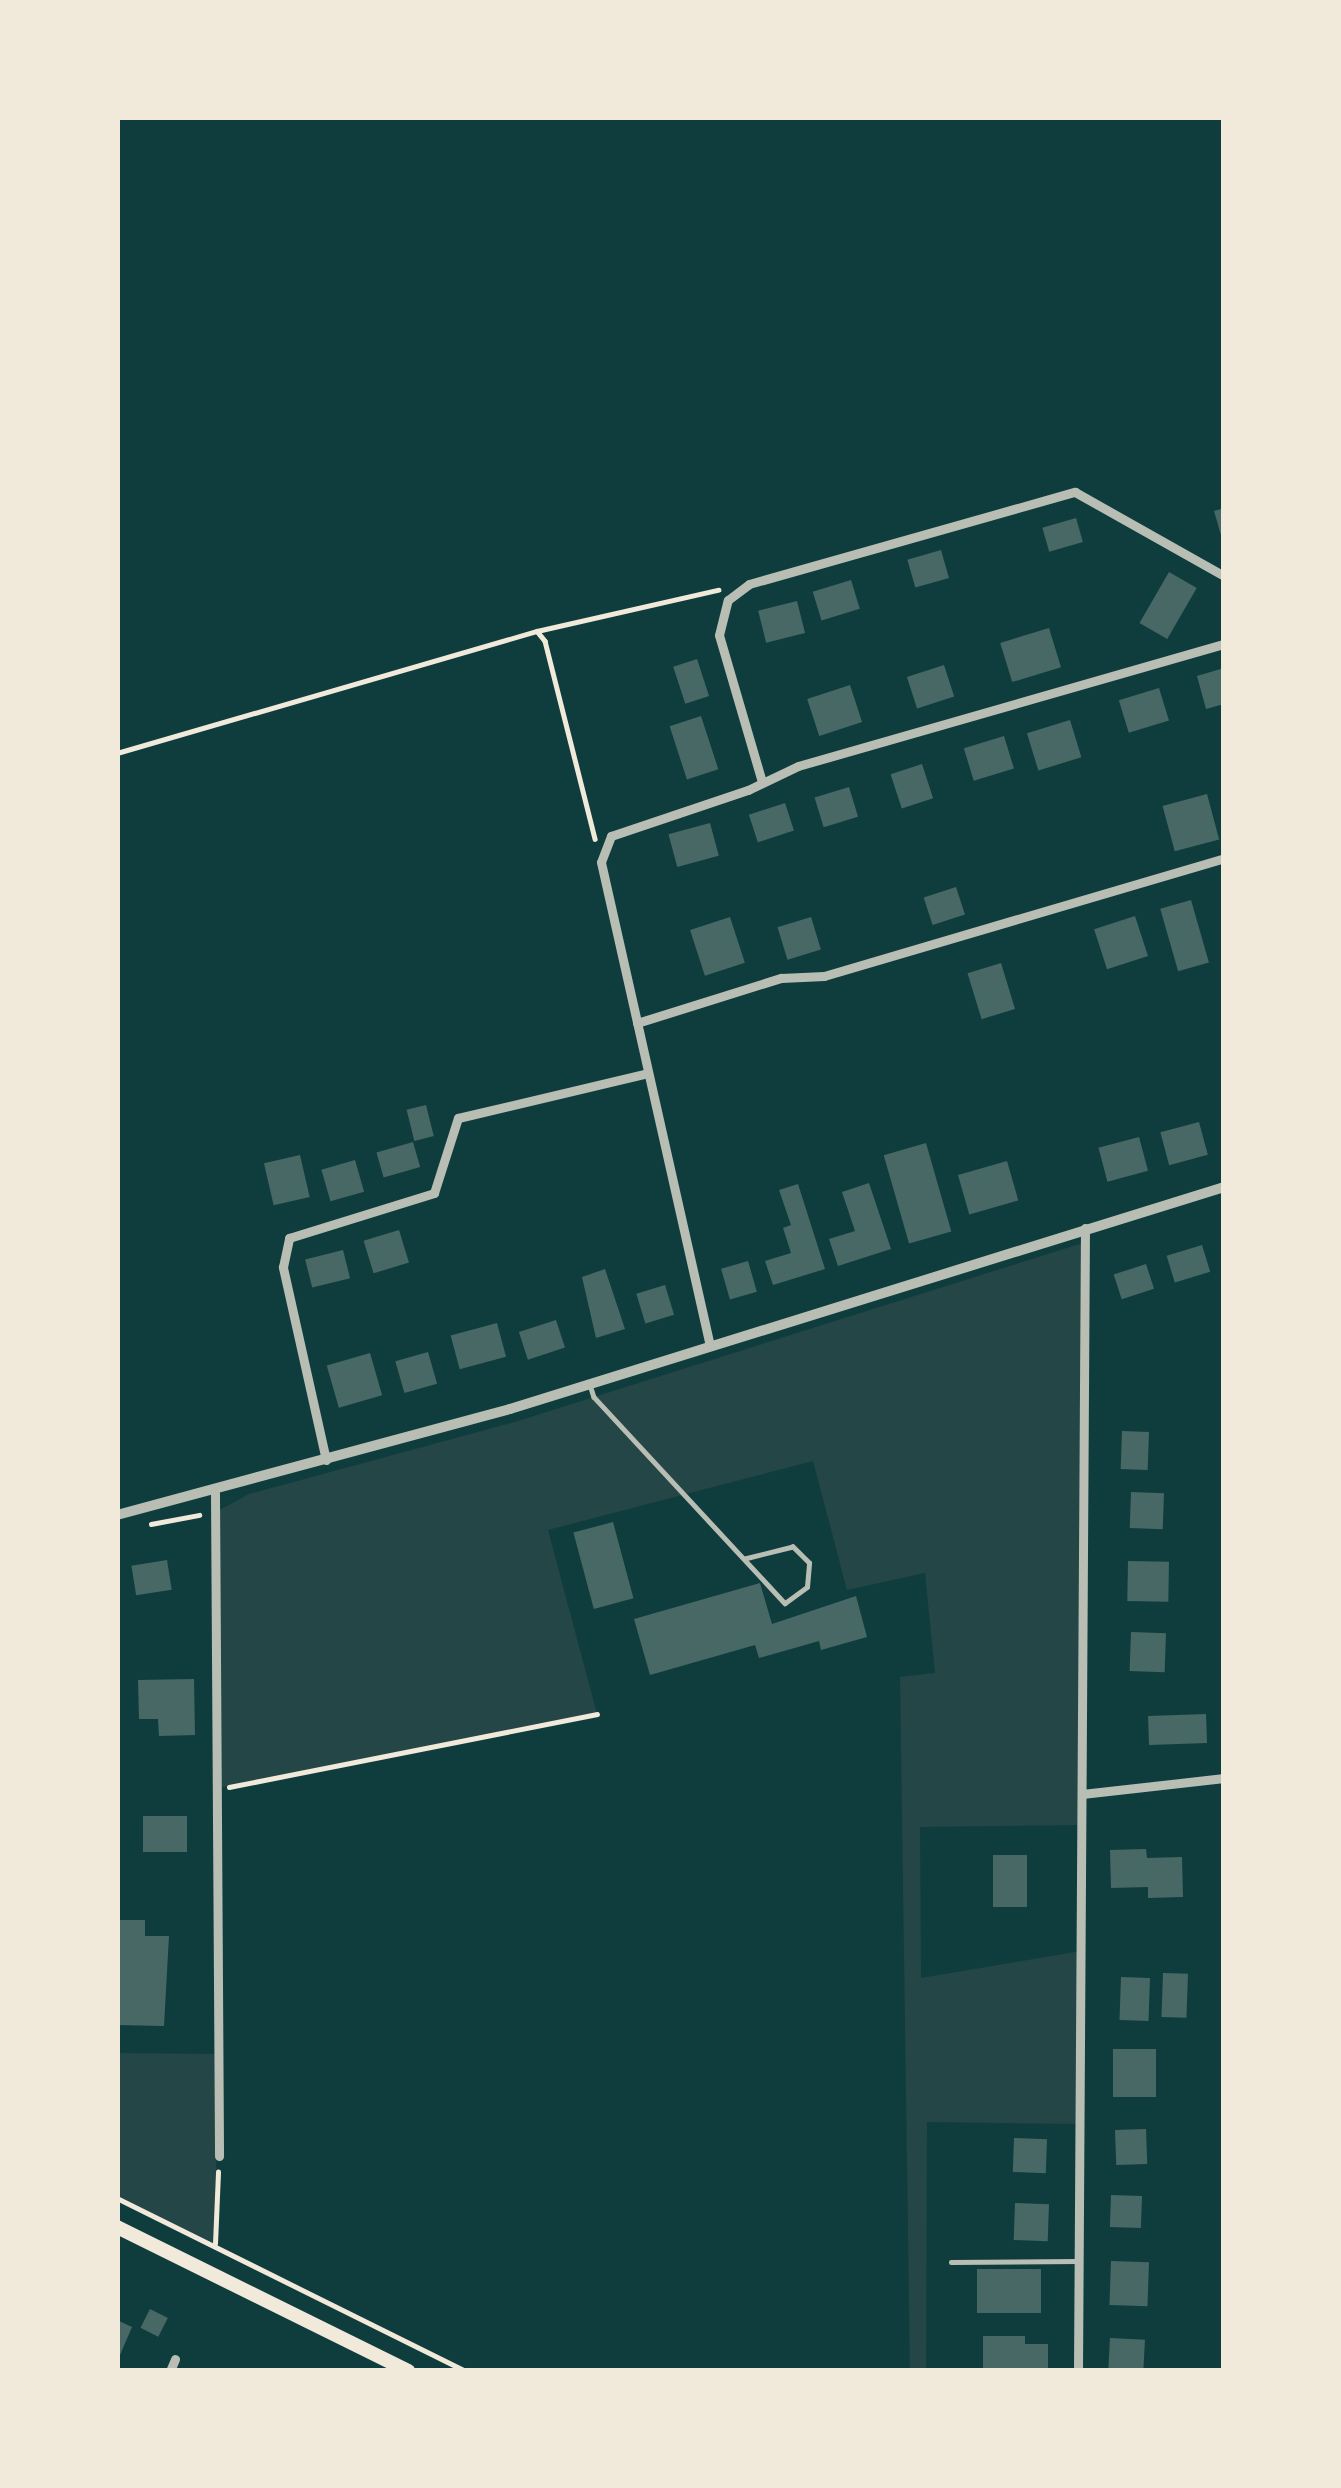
<!DOCTYPE html>
<html>
<head>
<meta charset="utf-8">
<style>
  body { margin:0 }
  #map { position:relative; width:1341px; height:2488px; overflow:hidden; background:#0f3d3e; font-family:Barlow,sans-serif }
  div>[style] { position:absolute }
  [style*='--x'] { left:calc(var(--x)*1px); top:calc(var(--y)*1px); width:calc(var(--w)*1px); rotate:calc(var(--a)*1deg) }
  .green>* { inset:0; background:#244646 }
  .building>* { inset:0; background:#486865; transform-origin:0 0 }
  .path>* { height:4.5px; margin:-2.25px; padding:0 2.25px; transform-origin:2.25px; border-radius:2.25px; background:#f1e9da }
  .service>* { height:4.5px; margin:-2.25px; padding:0 2.25px; transform-origin:2.25px; border-radius:2.25px; background:#b8beb3 }
  .minor>* { height:9px; margin:-4.5px; padding:0 4.5px; transform-origin:4.5px; border-radius:4.5px; background:#b8beb3 }
  .tertiary>* { height:10px; margin:-5px; padding:0 5px; transform-origin:5px; border-radius:5px; background:#b8beb3 }
  .primary>* { height:14px; margin:-7px; padding:0 7px; transform-origin:7px; border-radius:7px; background:#f1e9da }
  span { translate:-50% -50%; white-space:nowrap; text-align:center; line-height:1.15; -webkit-text-stroke:12px #f1e9da; paint-order:stroke }
  .frame { position:absolute; inset:0; border:120px solid #f1e9da; pointer-events:none }
</style>
</head>
<body>
<div id="map">
  <div class="green">
    <i style="clip-path:polygon(1086px 1242px,1082px 1825px,920px 1827px,921px 1978px,1081px 1951px,1080px 2124px,927px 2122px,926px 2371px,910px 2371px,900px 1677px,935px 1673px,925px 1573px,847px 1590px,813px 1461px,548px 1530px,597px 1714px,218px 1788px,216px 1512px,249px 1494px,518px 1421px)"></i>
    <i style="clip-path:polygon(117px 2053px,219px 2054px,214px 2247px,117px 2198px)"></i>
  </div>
  <div class="building">
    <i style="clip-path:polygon(1224px 508px,1224px 542px,1223px 542px,1214px 511px)"></i>
    <i style="left:1076px;top:518px;width:25px;height:35px;rotate:74deg"></i>
    <i style="left:941px;top:550px;width:29px;height:35px;rotate:74deg"></i>
    <i style="left:1169px;top:572px;width:32px;height:59px;rotate:30deg"></i>
    <i style="left:851px;top:580px;width:30px;height:40px;rotate:73deg"></i>
    <i style="left:797px;top:601px;width:33px;height:40px;rotate:76deg"></i>
    <i style="left:1049px;top:628px;width:41px;height:51px;rotate:73deg"></i>
    <i style="left:697px;top:659px;width:39px;height:25px;rotate:72deg"></i>
    <i style="left:944px;top:665px;width:33px;height:39px;rotate:72deg"></i>
    <i style="clip-path:polygon(1224px 668px,1224px 704px,1206px 709px,1197px 676px)"></i>
    <i style="left:850px;top:685px;width:39px;height:45px;rotate:72deg"></i>
    <i style="left:1159px;top:688px;width:34px;height:42px;rotate:73deg"></i>
    <i style="left:701px;top:716px;width:56px;height:33px;rotate:72deg"></i>
    <i style="left:1070px;top:720px;width:39px;height:45px;rotate:73deg"></i>
    <i style="left:1004px;top:736px;width:34px;height:42px;rotate:73deg"></i>
    <i style="left:922px;top:764px;width:36px;height:33px;rotate:72deg"></i>
    <i style="left:849px;top:787px;width:31px;height:36px;rotate:73deg"></i>
    <i style="left:1207px;top:794px;width:47px;height:46px;rotate:75deg"></i>
    <i style="left:785px;top:803px;width:29px;height:38px;rotate:72deg"></i>
    <i style="left:710px;top:823px;width:34px;height:43px;rotate:75deg"></i>
    <i style="left:956px;top:887px;width:29px;height:34px;rotate:72deg"></i>
    <i style="left:1191px;top:900px;width:65px;height:32px;rotate:74deg"></i>
    <i style="left:1135px;top:916px;width:42px;height:43px;rotate:72deg"></i>
    <i style="left:730px;top:917px;width:48px;height:42px;rotate:72deg"></i>
    <i style="left:811px;top:917px;width:34px;height:35px;rotate:73deg"></i>
    <i style="left:1001px;top:963px;width:48px;height:35px;rotate:73deg"></i>
    <i style="left:426px;top:1105px;width:32px;height:20px;rotate:76deg"></i>
    <i style="left:1199px;top:1122px;width:34px;height:40px;rotate:75deg"></i>
    <i style="left:1139px;top:1137px;width:35px;height:42px;rotate:75deg"></i>
    <i style="left:413px;top:1142px;width:26px;height:38px;rotate:74deg"></i>
    <i style="left:926px;top:1143px;width:92px;height:44px;rotate:74deg"></i>
    <i style="left:300px;top:1155px;width:43px;height:37px;rotate:77deg"></i>
    <i style="left:355px;top:1160px;width:33px;height:35px;rotate:74deg"></i>
    <i style="left:1007px;top:1161px;width:41px;height:51px;rotate:74deg"></i>
    <i style="clip-path:polygon(869px 1183px,891px 1249px,838px 1266px,829px 1239px,855px 1231px,842px 1192px)"></i>
    <i style="clip-path:polygon(798px 1184px,825px 1269px,773px 1285px,765px 1261px,791px 1253px,783px 1228px,791px 1225px,779px 1190px)"></i>
    <i style="left:399px;top:1230px;width:34px;height:37px;rotate:73deg"></i>
    <i style="left:1202px;top:1245px;width:28px;height:37px;rotate:73deg"></i>
    <i style="left:343px;top:1250px;width:29px;height:39px;rotate:76deg"></i>
    <i style="left:748px;top:1261px;width:32px;height:28px;rotate:74deg"></i>
    <i style="left:1146px;top:1264px;width:26px;height:34px;rotate:72deg"></i>
    <i style="clip-path:polygon(605px 1269px,625px 1329px,596px 1338px,582px 1277px)"></i>
    <i style="left:665px;top:1285px;width:31px;height:30px;rotate:73deg"></i>
    <i style="left:556px;top:1320px;width:29px;height:39px;rotate:72deg"></i>
    <i style="left:497px;top:1323px;width:35px;height:48px;rotate:75deg"></i>
    <i style="left:428px;top:1352px;width:33px;height:34px;rotate:74deg"></i>
    <i style="left:370px;top:1353px;width:44px;height:45px;rotate:74deg"></i>
    <i style="left:1122px;top:1431px;width:27px;height:38px;rotate:2deg"></i>
    <i style="left:1131px;top:1492px;width:33px;height:36px;rotate:2deg"></i>
    <i style="left:613px;top:1522px;width:79px;height:41px;rotate:75deg"></i>
    <i style="left:167px;top:1560px;width:30px;height:36px;rotate:81deg"></i>
    <i style="left:1128px;top:1561px;width:41px;height:40px;rotate:1deg"></i>
    <i style="clip-path:polygon(760px 1583px,772px 1624px,856px 1596px,867px 1637px,821px 1650px,819px 1641px,759px 1658px,755px 1645px,650px 1675px,634px 1619px)"></i>
    <i style="left:1131px;top:1632px;width:35px;height:39px;rotate:2deg"></i>
    <i style="clip-path:polygon(194px 1679px,195px 1735px,159px 1736px,158px 1719px,139px 1719px,138px 1680px)"></i>
    <i style="left:1206px;top:1714px;width:29px;height:58px;rotate:88deg"></i>
    <i style="left:143px;top:1816px;width:44px;height:36px"></i>
    <i style="clip-path:polygon(1146px 1849px,1147px 1858px,1182px 1857px,1183px 1897px,1148px 1898px,1148px 1887px,1111px 1888px,1110px 1850px)"></i>
    <i style="left:993px;top:1855px;width:34px;height:52px"></i>
    <i style="clip-path:polygon(117px 1920px,145px 1920px,145px 1936px,169px 1936px,164px 2026px,117px 2025px)"></i>
    <i style="left:1163px;top:1973px;width:25px;height:44px;rotate:2deg"></i>
    <i style="left:1121px;top:1977px;width:29px;height:43px;rotate:2deg"></i>
    <i style="left:1113px;top:2049px;width:43px;height:48px"></i>
    <i style="left:1146px;top:2129px;width:35px;height:31px;rotate:88deg"></i>
    <i style="left:1014px;top:2138px;width:33px;height:34px;rotate:2deg"></i>
    <i style="left:1111px;top:2195px;width:31px;height:32px;rotate:2deg"></i>
    <i style="left:1015px;top:2203px;width:34px;height:37px;rotate:2deg"></i>
    <i style="left:1111px;top:2261px;width:38px;height:44px;rotate:2deg"></i>
    <i style="left:977px;top:2269px;width:64px;height:44px"></i>
    <i style="left:150px;top:2309px;width:20px;height:21px;rotate:27deg"></i>
    <i style="clip-path:polygon(117px 2320px,132px 2327px,117px 2362px)"></i>
    <i style="clip-path:polygon(983px 2336px,1025px 2336px,1025px 2344px,1048px 2344px,1048px 2371px,983px 2371px)"></i>
    <i style="left:1110px;top:2338px;width:35px;height:33px;rotate:3deg"></i>
  </div>
  <div class="path">
    <i style="--x:537;--y:631;--w:186;--a:-12.8"></i>
    <i style="--x:117;--y:753;--w:437;--a:-16.2"></i>
    <i style="--x:537;--y:631;--w:13;--a:51"></i>
    <i style="--x:545;--y:641;--w:204;--a:75.8"></i>
    <i style="--x:151;--y:1524;--w:49;--a:-10.6"></i>
    <i style="--x:229;--y:1787;--w:375;--a:-11.2"></i>
    <i style="--x:117;--y:2198;--w:390;--a:26.4"></i>
    <i style="--x:215;--y:2244;--w:72;--a:-87.6"></i>
  </div>
  <div class="service">
    <i style="--x:591;--y:1388;--w:9;--a:72"></i>
    <i style="--x:594;--y:1397;--w:281;--a:47.2"></i>
    <i style="--x:785;--y:1603;--w:27;--a:-36"></i>
    <i style="--x:807;--y:1587;--w:24;--a:-85"></i>
    <i style="--x:809;--y:1563;--w:23;--a:-135"></i>
    <i style="--x:793;--y:1547;--w:49;--a:166"></i>
    <i style="--x:951;--y:2262;--w:127;--a:-0.5"></i>
  </div>
  <div class="minor">
    <i style="--x:762;--y:782;--w:153;--a:-106.3"></i>
    <i style="--x:719;--y:635;--w:36;--a:-76"></i>
    <i style="--x:728;--y:600;--w:26;--a:-37"></i>
    <i style="--x:749;--y:584;--w:339;--a:-15.8"></i>
    <i style="--x:1075;--y:492;--w:171;--a:29.4"></i>
    <i style="--x:637;--y:1023;--w:151;--a:-17.4"></i>
    <i style="--x:781;--y:978;--w:43;--a:-2.7"></i>
    <i style="--x:824;--y:976;--w:417;--a:-16.4"></i>
    <i style="--x:710;--y:1346;--w:496;--a:-102.7"></i>
    <i style="--x:601;--y:862;--w:28;--a:-69"></i>
    <i style="--x:611;--y:836;--w:145;--a:-18.6"></i>
    <i style="--x:748;--y:790;--w:55;--a:-25.6"></i>
    <i style="--x:798;--y:766;--w:443;--a:-16"></i>
    <i style="--x:326;--y:1460;--w:198;--a:-102.6"></i>
    <i style="--x:283;--y:1267;--w:30;--a:-78"></i>
    <i style="--x:289;--y:1238;--w:152;--a:-17.2"></i>
    <i style="--x:434;--y:1193;--w:79;--a:-72.3"></i>
    <i style="--x:458;--y:1118;--w:195;--a:-13.3"></i>
    <i style="--x:215;--y:1493;--w:663;--a:89.65"></i>
    <i style="--x:1082;--y:1794;--w:143;--a:-6.4"></i>
    <i style="--x:170;--y:2371;--w:13;--a:-67"></i>
    <i style="--x:1078;--y:2371;--w:1143;--a:-89.65"></i>
  </div>
  <div class="tertiary">
    <i style="--x:117;--y:1515;--w:407;--a:-15.1"></i>
    <i style="--x:510;--y:1409;--w:748;--a:-17.27"></i>
  </div>
  <div class="primary">
    <i style="--x:117;--y:2227;--w:325;--a:26.3"></i>
  </div>
  <div class="frame"></div>
</div>
</body>
</html>
